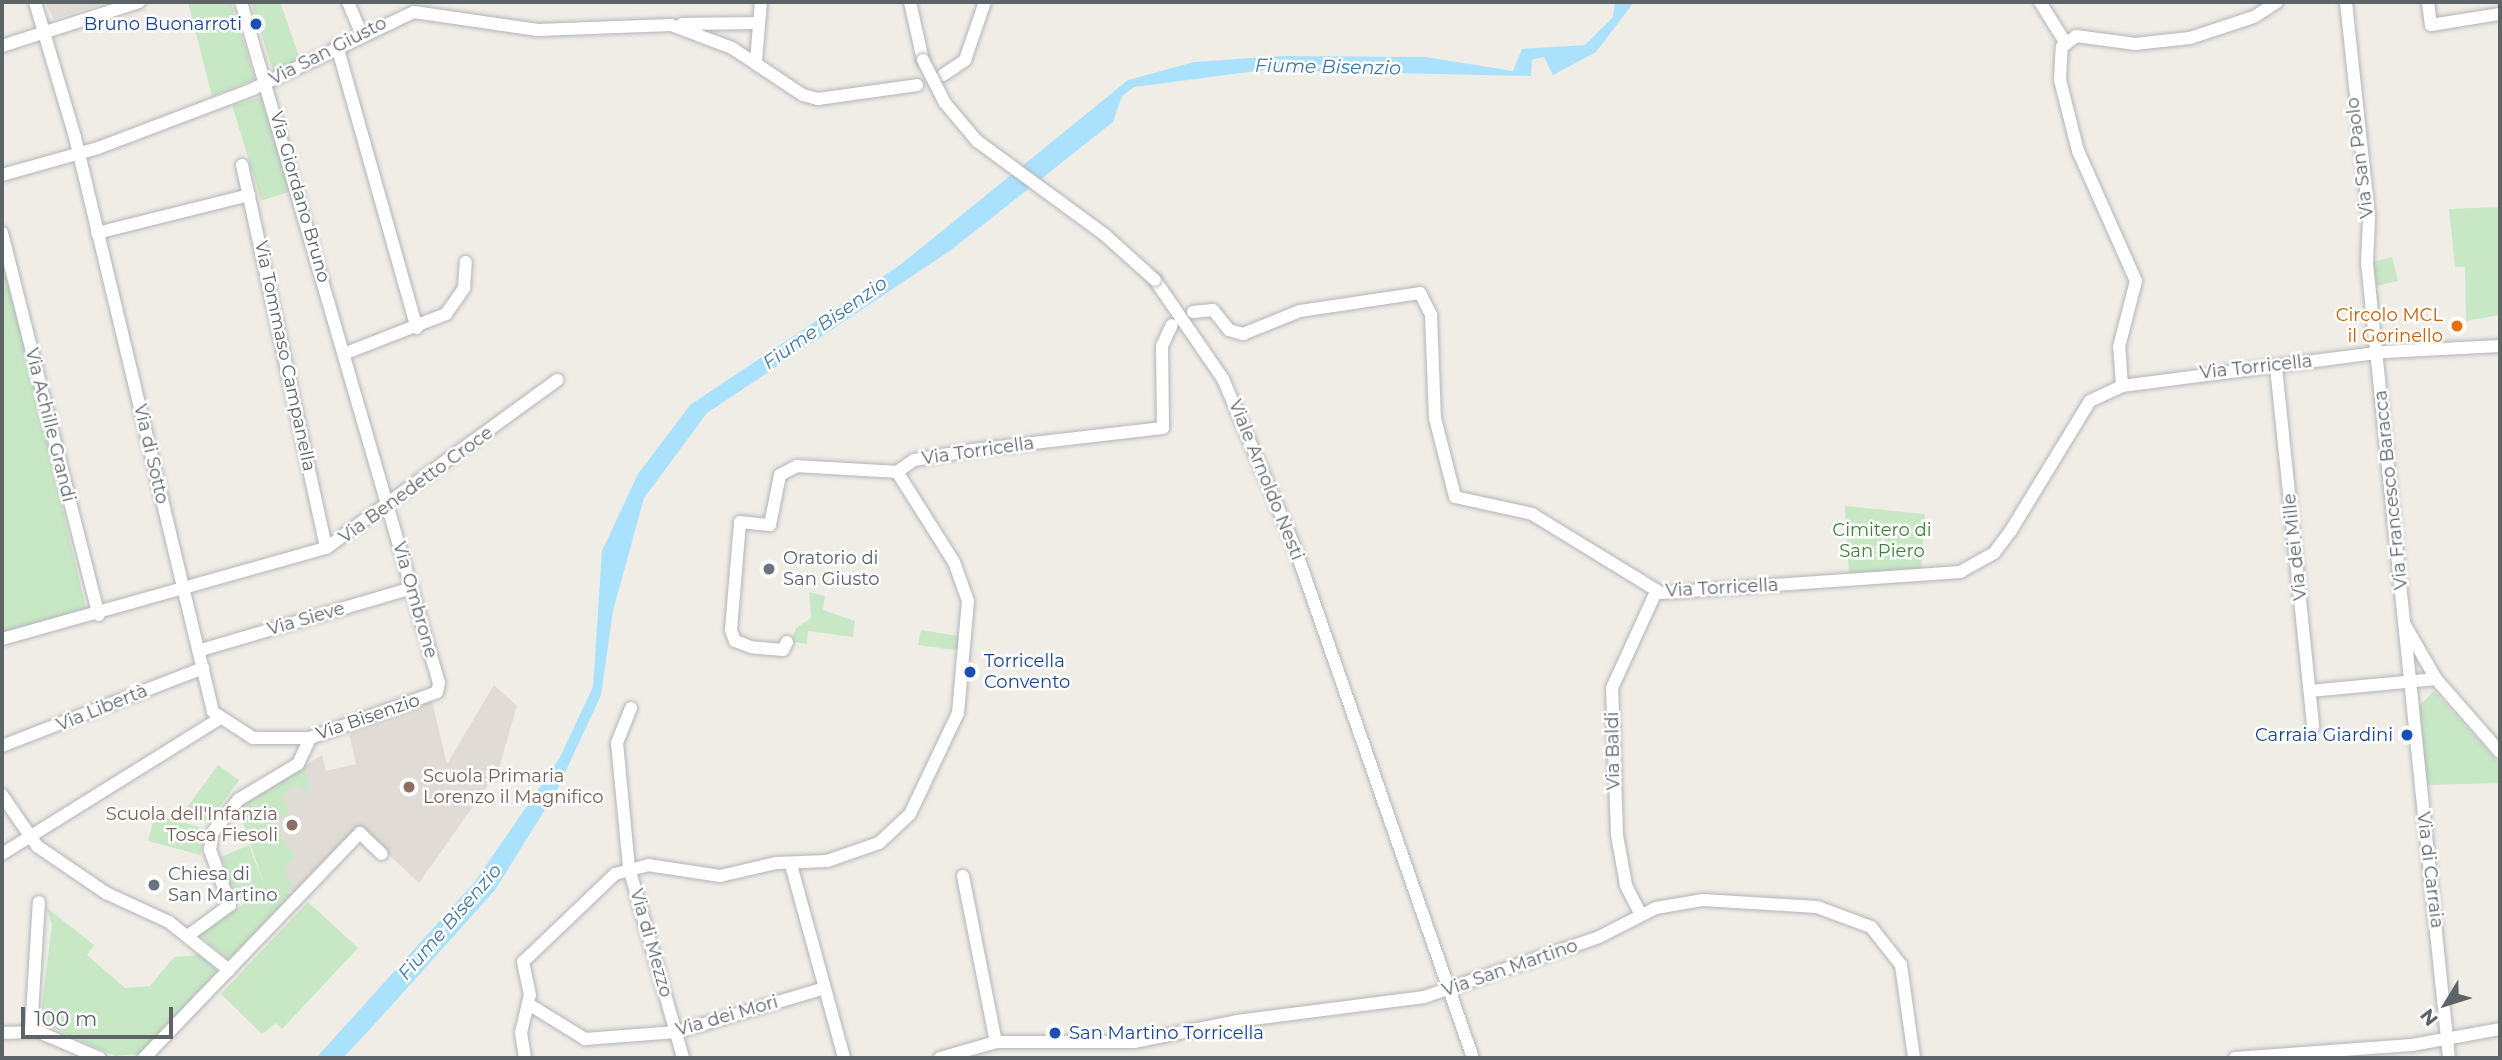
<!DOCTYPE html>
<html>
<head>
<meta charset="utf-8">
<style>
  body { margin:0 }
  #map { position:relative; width:2502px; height:1060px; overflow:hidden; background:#f0ede7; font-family:Montserrat,sans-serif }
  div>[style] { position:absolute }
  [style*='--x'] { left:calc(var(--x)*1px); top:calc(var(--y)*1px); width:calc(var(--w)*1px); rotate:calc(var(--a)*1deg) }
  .education>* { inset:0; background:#e0dcd5 }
  .green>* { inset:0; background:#c8e7c5; transform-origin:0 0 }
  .water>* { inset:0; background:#aae2fd }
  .roads { filter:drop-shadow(0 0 2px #b2b5b9) drop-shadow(0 0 2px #b2b5b9) }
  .minor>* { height:12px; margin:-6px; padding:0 6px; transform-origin:6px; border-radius:6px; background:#fff }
  .bridges { filter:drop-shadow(0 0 2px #b2b5b9) drop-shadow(0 0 2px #b2b5b9) }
  .minor-bridge>* { height:12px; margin:-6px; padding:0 6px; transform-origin:6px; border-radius:6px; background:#fff }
  .dots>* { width:19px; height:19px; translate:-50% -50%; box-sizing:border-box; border:4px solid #fff; border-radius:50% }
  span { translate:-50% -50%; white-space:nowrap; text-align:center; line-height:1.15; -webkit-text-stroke:5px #fff; paint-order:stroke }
  .transit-label { font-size:18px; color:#164399 }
  .right { translate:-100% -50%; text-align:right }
  .left { translate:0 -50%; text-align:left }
  .street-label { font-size:18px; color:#5e6367 }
  .food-label { font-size:18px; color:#c56008 }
  .park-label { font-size:18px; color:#3c8537 }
  .worship-label { font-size:18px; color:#5b616d }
  .education-label { font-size:18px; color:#785e54 }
  .water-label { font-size:19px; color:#40789f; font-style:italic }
  .frame { position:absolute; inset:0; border:4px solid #5e6367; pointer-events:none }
  .north { position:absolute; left:2411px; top:969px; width:70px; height:70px; -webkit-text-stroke:5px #fff; paint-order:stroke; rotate:232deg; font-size:19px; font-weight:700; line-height:28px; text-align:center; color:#5e6367 }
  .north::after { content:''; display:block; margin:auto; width:24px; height:32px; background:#5e6367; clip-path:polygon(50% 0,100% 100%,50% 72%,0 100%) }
  .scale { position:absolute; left:21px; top:1007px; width:152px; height:32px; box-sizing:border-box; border:4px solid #5e6367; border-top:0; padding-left:9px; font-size:21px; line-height:24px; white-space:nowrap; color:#5e6367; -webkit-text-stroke:5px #fff; paint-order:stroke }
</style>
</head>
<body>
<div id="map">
  <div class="education">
    <i style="clip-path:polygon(45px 2px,108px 2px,54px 19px)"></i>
    <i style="clip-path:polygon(494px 685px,517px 706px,498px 771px,419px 883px,358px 826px,295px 892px,266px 890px,238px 807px,322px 755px,326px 771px,356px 764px,349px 734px,432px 701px,447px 764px)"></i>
  </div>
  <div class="green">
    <i style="clip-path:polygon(188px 2px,231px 2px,255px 79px,212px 96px)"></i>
    <i style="clip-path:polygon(251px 2px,280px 2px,300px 59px,273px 71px)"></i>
    <i style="left:261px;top:97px;width:99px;height:30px;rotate:73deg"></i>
    <i style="clip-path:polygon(2500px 207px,2500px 315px,2466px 321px,2465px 267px,2455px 267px,2449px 209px)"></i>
    <i style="clip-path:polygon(2px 252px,87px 612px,2px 633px)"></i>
    <i style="clip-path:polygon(2392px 257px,2398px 281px,2376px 286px,2381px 317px,2374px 318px,2369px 263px)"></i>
    <i style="clip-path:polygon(1845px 506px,1925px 514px,1921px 573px,1849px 575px)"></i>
    <i style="clip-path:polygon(809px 592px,825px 596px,823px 610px,855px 621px,853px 637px,808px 631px,807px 644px,791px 642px,796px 628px,811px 618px)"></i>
    <i style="clip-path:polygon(921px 630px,958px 636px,962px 651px,918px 645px)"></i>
    <i style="clip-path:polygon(2434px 691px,2500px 764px,2500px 783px,2427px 785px,2417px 708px)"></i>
    <i style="left:218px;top:765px;width:26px;height:53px;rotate:36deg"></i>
    <i style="clip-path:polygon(305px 768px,310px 797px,298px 785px,282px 796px,290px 810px,275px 825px,295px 856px,284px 870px,293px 885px,287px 893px,293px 893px,229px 961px,199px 934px,260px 893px,236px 901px,221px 857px,249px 845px,266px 891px,238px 807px)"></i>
    <i style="left:155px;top:815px;width:54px;height:27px;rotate:15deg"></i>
    <i style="clip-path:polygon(308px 902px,358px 948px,282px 1029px,276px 1023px,262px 1034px,221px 994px)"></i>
    <i style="clip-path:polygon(46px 907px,94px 945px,87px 955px,125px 988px,150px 986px,174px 957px,201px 955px,217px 971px,140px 1054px,115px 1056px,40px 1022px,52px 924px)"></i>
  </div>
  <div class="water">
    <i style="clip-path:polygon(1615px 2px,1634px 2px,1596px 52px,1553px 75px,1544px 57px,1532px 60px,1531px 76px,1264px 70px,1134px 87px,1122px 96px,1113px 122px,951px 250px,707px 413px,644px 498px,613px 611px,601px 695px,556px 792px,495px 890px,383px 1015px,343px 1058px,316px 1058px,474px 883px,559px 759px,593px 687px,602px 551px,638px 474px,690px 405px,900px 265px,1128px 80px,1194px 62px,1281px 56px,1425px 57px,1513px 71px,1522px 49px,1585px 45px,1613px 17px)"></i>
  </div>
  <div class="roads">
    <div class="minor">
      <i style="--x:35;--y:2;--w:141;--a:73.5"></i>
      <i style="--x:75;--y:137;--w:591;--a:76.5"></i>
      <i style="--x:213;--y:712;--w:48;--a:33"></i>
      <i style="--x:253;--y:738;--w:57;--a:0"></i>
      <i style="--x:310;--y:738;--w:135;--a:-19.9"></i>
      <i style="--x:437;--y:692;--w:9;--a:-77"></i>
      <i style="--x:439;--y:683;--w:709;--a:-106.21"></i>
      <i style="--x:348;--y:2;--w:34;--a:67"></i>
      <i style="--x:910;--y:2;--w:59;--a:77.4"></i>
      <i style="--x:2040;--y:2;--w:47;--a:58"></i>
      <i style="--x:2346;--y:2;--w:218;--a:83.9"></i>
      <i style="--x:2369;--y:219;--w:44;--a:92.6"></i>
      <i style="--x:2367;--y:263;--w:799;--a:84.11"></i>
      <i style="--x:2428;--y:2;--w:23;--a:83"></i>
      <i style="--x:2431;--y:25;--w:70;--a:-9.1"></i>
      <i style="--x:682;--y:24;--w:77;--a:-0.7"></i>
      <i style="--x:2;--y:46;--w:144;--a:-17.8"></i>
      <i style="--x:337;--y:46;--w:293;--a:74.2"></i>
      <i style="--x:756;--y:61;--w:59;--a:-85.2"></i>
      <i style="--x:943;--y:75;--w:27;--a:-34"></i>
      <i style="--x:965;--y:60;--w:61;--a:-71"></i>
      <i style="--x:242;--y:165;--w:392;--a:77.6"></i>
      <i style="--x:2;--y:175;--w:100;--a:-15.7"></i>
      <i style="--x:98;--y:148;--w:166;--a:-20.8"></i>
      <i style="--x:253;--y:89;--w:178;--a:-25.6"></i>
      <i style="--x:414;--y:12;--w:125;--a:8.3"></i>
      <i style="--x:538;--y:30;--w:133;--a:-2.2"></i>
      <i style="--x:671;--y:25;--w:65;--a:20.7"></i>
      <i style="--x:732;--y:48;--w:85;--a:33.5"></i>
      <i style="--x:803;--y:95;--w:16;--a:15"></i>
      <i style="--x:818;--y:99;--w:100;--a:-8"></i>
      <i style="--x:2;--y:233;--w:394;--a:75.8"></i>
      <i style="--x:97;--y:233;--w:157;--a:-14"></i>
      <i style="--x:1155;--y:280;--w:120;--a:55.5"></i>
      <i style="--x:1223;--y:379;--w:184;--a:66.9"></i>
      <i style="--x:1295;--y:548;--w:540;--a:70.76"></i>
      <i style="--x:1193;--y:312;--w:20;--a:-6"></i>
      <i style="--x:1213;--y:310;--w:26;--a:51"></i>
      <i style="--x:1229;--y:330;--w:15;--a:16"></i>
      <i style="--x:1243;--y:334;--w:61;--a:-22"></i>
      <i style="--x:1300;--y:311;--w:121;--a:-8.5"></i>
      <i style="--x:1420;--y:293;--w:25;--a:63"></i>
      <i style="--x:1431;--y:315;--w:103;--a:87.8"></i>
      <i style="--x:1435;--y:418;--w:81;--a:75.8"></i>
      <i style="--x:1455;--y:497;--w:79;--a:12.4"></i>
      <i style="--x:1532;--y:514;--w:151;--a:31.5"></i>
      <i style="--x:1661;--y:593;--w:300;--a:-4"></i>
      <i style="--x:1960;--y:572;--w:39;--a:-29"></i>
      <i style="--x:1994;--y:553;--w:26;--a:-53"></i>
      <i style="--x:2010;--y:532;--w:153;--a:-58.6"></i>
      <i style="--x:2090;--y:401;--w:35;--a:-25"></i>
      <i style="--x:2122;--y:386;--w:264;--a:-7.4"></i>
      <i style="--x:2384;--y:352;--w:116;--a:-3"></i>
      <i style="--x:346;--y:353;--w:107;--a:-21.3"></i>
      <i style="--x:446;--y:314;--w:32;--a:-55"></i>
      <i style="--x:464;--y:288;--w:26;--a:-86"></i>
      <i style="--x:2276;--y:367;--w:362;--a:84.1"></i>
      <i style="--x:2122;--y:386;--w:39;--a:-94"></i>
      <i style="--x:2119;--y:347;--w:68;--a:-75.6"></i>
      <i style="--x:2136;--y:281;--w:142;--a:-114"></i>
      <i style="--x:2078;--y:151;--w:73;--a:-104.2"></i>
      <i style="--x:2060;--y:80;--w:33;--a:-87"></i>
      <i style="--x:2062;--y:47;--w:18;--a:-38"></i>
      <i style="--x:2076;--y:36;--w:60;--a:7.7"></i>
      <i style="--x:2135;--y:44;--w:55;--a:-6.2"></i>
      <i style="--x:2190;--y:38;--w:67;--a:-18.2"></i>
      <i style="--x:2254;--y:17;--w:27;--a:-33"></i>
      <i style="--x:897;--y:472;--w:21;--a:-35"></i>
      <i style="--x:914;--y:460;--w:60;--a:-9.6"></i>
      <i style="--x:973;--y:450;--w:191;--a:-6.6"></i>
      <i style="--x:1163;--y:428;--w:82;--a:-90.7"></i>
      <i style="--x:1162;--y:346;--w:23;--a:-65"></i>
      <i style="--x:2405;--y:625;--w:62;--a:60.1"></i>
      <i style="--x:2436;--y:679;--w:97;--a:48.8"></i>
      <i style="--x:2;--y:639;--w:337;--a:-15.7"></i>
      <i style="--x:326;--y:548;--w:286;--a:-36"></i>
      <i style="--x:787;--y:642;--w:9;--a:117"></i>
      <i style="--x:783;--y:650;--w:32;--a:-175"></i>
      <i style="--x:751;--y:647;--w:17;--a:-159"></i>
      <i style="--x:735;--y:641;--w:12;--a:-110"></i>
      <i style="--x:731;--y:630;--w:108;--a:-85.2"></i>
      <i style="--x:740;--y:522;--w:30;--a:6"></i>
      <i style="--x:770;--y:525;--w:51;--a:-78.7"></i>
      <i style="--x:780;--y:475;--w:19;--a:-28"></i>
      <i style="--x:797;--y:466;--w:100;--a:3.4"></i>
      <i style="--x:201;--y:650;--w:220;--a:-16.4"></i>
      <i style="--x:2310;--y:691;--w:127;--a:-5.4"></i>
      <i style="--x:631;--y:708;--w:38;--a:112"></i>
      <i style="--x:617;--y:743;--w:126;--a:84.5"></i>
      <i style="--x:629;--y:868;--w:198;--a:74.1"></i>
      <i style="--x:2;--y:746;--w:216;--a:-21.2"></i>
      <i style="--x:2;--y:795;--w:62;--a:55.5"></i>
      <i style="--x:37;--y:846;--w:83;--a:34.3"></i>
      <i style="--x:106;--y:893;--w:69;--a:24.7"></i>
      <i style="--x:169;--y:922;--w:77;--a:38.7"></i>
      <i style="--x:2;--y:854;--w:256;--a:-31.9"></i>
      <i style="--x:791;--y:865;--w:200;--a:74.6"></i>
      <i style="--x:963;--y:876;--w:169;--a:78.8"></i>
      <i style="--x:1641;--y:915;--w:34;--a:-117"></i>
      <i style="--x:1626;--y:885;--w:51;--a:-100.2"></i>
      <i style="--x:1617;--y:835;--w:147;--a:-91.9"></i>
      <i style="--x:1612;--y:688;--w:106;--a:-65.4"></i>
      <i style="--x:189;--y:935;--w:51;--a:-36.2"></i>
      <i style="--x:230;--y:905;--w:59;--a:-110"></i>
      <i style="--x:210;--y:850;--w:18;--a:-81"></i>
      <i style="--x:213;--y:832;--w:41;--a:-52"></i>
      <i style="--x:238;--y:800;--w:70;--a:-31"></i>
      <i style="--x:298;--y:764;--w:29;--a:-65"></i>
      <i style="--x:530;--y:1005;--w:65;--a:31.7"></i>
      <i style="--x:585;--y:1039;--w:92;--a:-4.4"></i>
      <i style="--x:677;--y:1032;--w:150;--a:-16.6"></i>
      <i style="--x:31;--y:1031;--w:129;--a:-86.5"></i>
      <i style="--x:2;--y:1033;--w:37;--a:-2"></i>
      <i style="--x:39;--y:1032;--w:66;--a:23.1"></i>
      <i style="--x:144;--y:1058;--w:312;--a:-46.2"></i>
      <i style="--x:360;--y:833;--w:30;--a:44"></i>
      <i style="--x:525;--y:1058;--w:25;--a:-99"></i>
      <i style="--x:521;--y:1033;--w:39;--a:-77"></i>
      <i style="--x:530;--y:995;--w:34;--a:-102"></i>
      <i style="--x:523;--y:962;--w:127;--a:-43.7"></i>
      <i style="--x:615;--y:874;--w:34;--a:-15"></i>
      <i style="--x:648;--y:865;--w:73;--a:8.7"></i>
      <i style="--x:720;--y:876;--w:57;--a:-13.1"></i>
      <i style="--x:776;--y:863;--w:51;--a:-2.2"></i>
      <i style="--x:827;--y:861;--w:55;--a:-19.1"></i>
      <i style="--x:879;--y:843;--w:42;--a:-43.1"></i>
      <i style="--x:910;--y:814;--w:112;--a:-64.6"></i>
      <i style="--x:958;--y:713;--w:112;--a:-84.9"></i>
      <i style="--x:968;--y:601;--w:41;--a:-109.7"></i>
      <i style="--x:954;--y:562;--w:107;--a:-122.3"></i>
      <i style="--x:940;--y:1058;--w:58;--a:-15.9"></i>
      <i style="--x:996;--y:1042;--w:138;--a:0"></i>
      <i style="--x:1134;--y:1042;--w:105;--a:-11.5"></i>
      <i style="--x:1237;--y:1021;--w:189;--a:-7.3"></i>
      <i style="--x:1424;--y:997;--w:185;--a:-18.9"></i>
      <i style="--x:1599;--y:937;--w:64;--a:-27"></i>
      <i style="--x:1656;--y:908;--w:48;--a:-9.7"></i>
      <i style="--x:1703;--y:900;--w:114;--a:3.5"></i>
      <i style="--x:1817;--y:907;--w:58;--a:20.3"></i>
      <i style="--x:1871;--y:927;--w:48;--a:51.7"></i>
      <i style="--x:1901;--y:965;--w:94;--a:82"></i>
      <i style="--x:2235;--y:1058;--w:177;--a:-4.2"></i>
      <i style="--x:2412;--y:1045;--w:89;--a:-10.3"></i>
    </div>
  </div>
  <div class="bridges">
    <div class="minor-bridge">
      <i style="--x:923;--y:60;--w:48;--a:62.9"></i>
      <i style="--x:945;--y:103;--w:50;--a:49.9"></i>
      <i style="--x:977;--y:141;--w:159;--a:36.3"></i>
      <i style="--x:1105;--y:235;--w:67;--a:42"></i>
    </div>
  </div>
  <div class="dots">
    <i style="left:256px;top:24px;background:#1a4fb4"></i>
    <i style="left:2457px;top:326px;background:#e8710a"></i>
    <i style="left:769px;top:569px;background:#6b7280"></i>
    <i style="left:970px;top:672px;background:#1a4fb4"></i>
    <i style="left:2407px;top:735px;background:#1a4fb4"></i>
    <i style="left:409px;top:787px;background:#8d6e63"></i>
    <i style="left:292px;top:825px;background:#8d6e63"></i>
    <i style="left:154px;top:885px;background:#6b7280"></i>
    <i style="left:1055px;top:1033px;background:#1a4fb4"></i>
  </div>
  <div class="transit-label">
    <span class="right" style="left:242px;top:24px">Bruno Buonarroti</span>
    <span class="left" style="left:984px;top:672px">Torricella<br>Convento</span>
    <span class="right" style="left:2393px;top:735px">Carraia Giardini</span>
    <span class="left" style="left:1069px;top:1033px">San Martino Torricella</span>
  </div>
  <div class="street-label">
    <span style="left:328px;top:51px;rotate:-27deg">Via San Giusto</span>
    <span style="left:2360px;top:158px;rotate:-97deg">Via San Paolo</span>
    <span style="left:300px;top:197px;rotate:74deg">Via Giordano Bruno</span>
    <span style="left:285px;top:356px;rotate:78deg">Via Tommaso Campanella</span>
    <span style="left:2256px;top:367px;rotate:-6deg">Via Torricella</span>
    <span style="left:50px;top:425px;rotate:76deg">Via Achille Grandi</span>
    <span style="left:978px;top:451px;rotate:-8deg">Via Torricella</span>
    <span style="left:151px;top:454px;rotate:77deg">Via di Sotto</span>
    <span style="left:1266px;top:480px;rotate:68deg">Viale Arnoldo Nesti</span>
    <span style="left:416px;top:485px;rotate:-36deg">Via Benedetto Croce</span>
    <span style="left:2391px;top:490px;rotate:-96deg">Via Francesco Baracca</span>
    <span style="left:2295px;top:547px;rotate:-96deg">Via dei Mille</span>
    <span style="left:1722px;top:588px;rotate:-3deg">Via Torricella</span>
    <span style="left:415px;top:600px;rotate:74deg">Via Ombrone</span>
    <span style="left:306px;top:619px;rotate:-16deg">Via Sieve</span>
    <span style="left:102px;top:708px;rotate:-22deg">Via Libertà</span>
    <span style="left:368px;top:717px;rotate:-19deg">Via Bisenzio</span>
    <span style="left:1613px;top:751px;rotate:-91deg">Via Baldi</span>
    <span style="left:2430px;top:870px;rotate:83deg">Via di Carraia</span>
    <span style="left:651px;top:943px;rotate:74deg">Via di Mezzo</span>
    <span style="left:1510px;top:968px;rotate:-19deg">Via San Martino</span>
    <span style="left:727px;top:1016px;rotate:-16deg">Via dei Mori</span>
  </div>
  <div class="food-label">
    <span class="right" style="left:2443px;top:326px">Circolo MCL<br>il Gorinello</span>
  </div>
  <div class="park-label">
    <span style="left:1882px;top:541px">Cimitero di<br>San Piero</span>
  </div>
  <div class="worship-label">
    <span class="left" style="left:783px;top:569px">Oratorio di<br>San Giusto</span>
    <span class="left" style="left:168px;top:885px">Chiesa di<br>San Martino</span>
  </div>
  <div class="education-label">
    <span class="left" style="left:423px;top:787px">Scuola Primaria<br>Lorenzo il Magnifico</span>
    <span class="right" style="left:278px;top:825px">Scuola dell'Infanzia<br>Tosca Fiesoli</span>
  </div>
  <div class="water-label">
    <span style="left:1328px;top:67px;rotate:1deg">Fiume Bisenzio</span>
    <span style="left:825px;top:323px;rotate:-35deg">Fiume Bisenzio</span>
    <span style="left:450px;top:922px;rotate:-49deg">Fiume Bisenzio</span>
  </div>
  <div class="frame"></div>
  <div class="north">N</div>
  <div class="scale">100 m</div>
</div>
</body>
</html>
